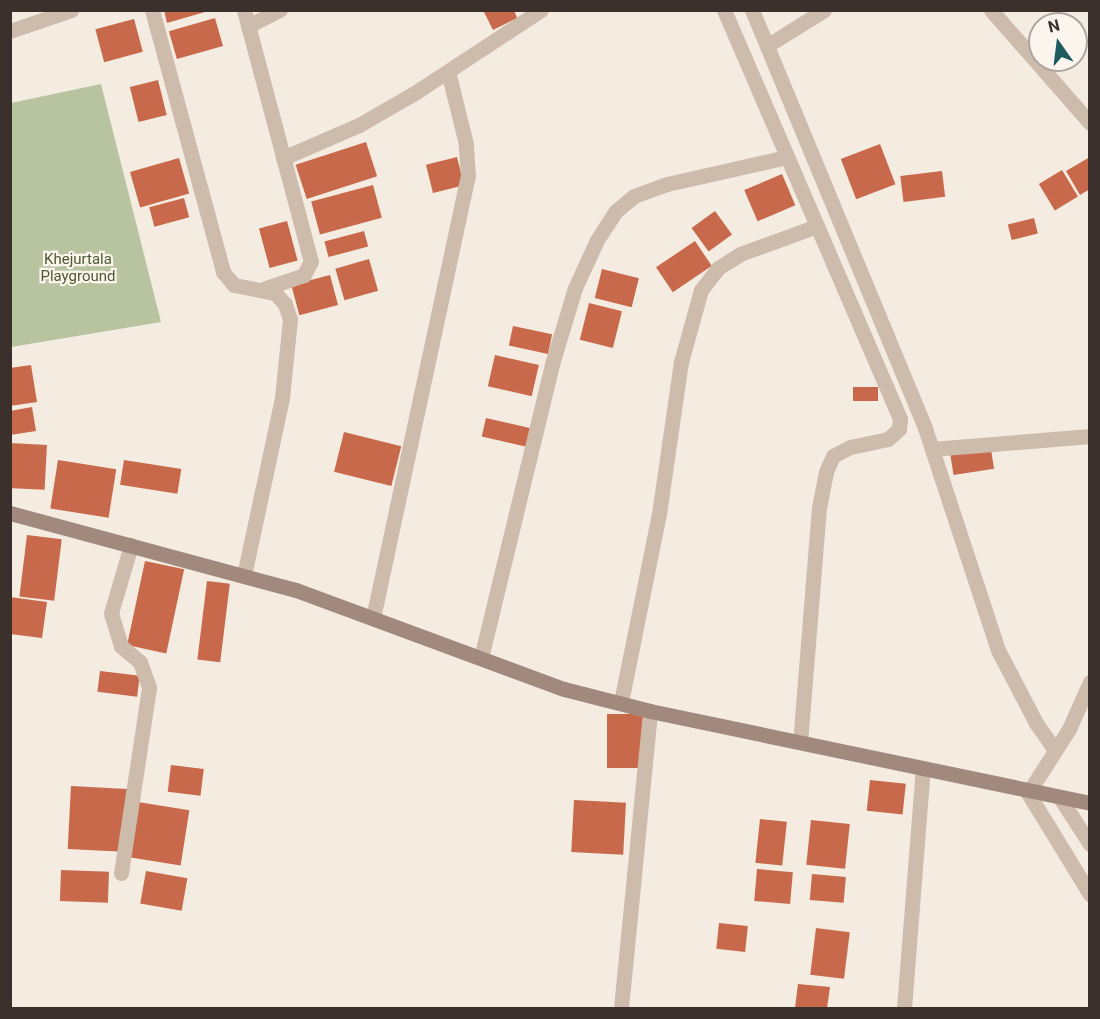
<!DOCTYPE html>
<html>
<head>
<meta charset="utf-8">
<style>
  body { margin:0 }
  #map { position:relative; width:1100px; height:1019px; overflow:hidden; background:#f4ebe1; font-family:Roboto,sans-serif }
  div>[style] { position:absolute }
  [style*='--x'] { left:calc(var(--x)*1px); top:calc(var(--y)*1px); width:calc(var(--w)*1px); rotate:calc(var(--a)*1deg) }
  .green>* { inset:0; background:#b8c4a0 }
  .building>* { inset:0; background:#c8694b; transform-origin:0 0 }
  .street>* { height:15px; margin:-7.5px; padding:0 7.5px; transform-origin:7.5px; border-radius:7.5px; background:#cdbbac }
  .secondary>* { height:15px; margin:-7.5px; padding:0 7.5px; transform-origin:7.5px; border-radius:7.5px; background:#a18a7d }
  span { translate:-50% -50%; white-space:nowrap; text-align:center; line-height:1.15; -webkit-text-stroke:4.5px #fbf5ee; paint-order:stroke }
  .park-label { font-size:15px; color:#4a5a2e }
  .frame { position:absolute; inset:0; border:12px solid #3b302b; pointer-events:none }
  .north { position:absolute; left:1028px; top:12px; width:60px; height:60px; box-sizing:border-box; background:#fbf5ee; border:2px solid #aea6a0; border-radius:50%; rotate:346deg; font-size:16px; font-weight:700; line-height:24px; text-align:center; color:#3b302b }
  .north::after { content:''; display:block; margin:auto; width:21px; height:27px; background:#1f5a5e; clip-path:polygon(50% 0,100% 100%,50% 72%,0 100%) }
</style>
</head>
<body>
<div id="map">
  <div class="green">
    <i style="clip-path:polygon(101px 84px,161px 322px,11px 347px,11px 103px)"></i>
  </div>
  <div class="building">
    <i style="clip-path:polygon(164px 10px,204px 10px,205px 12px,167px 23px)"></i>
    <i style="clip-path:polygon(483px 10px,514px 10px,517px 18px,493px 30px)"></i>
    <i style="left:215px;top:18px;width:29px;height:48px;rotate:74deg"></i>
    <i style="left:134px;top:19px;width:34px;height:40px;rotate:75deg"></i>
    <i style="left:158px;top:80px;width:36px;height:29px;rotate:76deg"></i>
    <i style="left:366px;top:142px;width:36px;height:74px;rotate:72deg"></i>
    <i style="left:880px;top:144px;width:43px;height:42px;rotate:69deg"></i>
    <i style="left:457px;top:157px;width:29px;height:32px;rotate:76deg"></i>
    <i style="clip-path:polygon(1090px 157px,1090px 189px,1080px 195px,1066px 171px)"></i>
    <i style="left:179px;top:158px;width:37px;height:51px;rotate:74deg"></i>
    <i style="left:1062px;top:170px;width:31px;height:27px;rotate:59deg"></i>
    <i style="left:942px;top:171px;width:26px;height:42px;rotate:83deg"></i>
    <i style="left:782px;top:174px;width:34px;height:41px;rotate:67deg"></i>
    <i style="left:373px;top:185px;width:34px;height:64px;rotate:75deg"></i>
    <i style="left:184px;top:198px;width:20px;height:36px;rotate:75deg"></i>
    <i style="left:715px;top:211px;width:29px;height:29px;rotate:54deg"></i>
    <i style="left:1034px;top:218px;width:16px;height:27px;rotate:76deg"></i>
    <i style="left:287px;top:221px;width:41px;height:29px;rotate:75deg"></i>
    <i style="left:364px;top:231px;width:16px;height:41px;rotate:75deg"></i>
    <i style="left:695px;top:241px;width:30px;height:47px;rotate:56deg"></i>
    <i style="left:369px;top:259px;width:33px;height:35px;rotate:74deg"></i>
    <i style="left:602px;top:269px;width:38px;height:30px;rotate:14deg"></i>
    <i style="left:330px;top:275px;width:31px;height:40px;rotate:75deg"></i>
    <i style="left:589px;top:303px;width:34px;height:38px;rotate:14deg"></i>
    <i style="left:513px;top:326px;width:40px;height:20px;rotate:12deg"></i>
    <i style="left:495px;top:355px;width:45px;height:32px;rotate:13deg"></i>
    <i style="clip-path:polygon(31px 365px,37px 402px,10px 406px,10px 368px)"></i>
    <i style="left:853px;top:387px;width:25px;height:14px"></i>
    <i style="clip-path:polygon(32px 407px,36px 431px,10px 435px,10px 411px)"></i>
    <i style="left:486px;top:418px;width:47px;height:19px;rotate:13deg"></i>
    <i style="left:344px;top:432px;width:59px;height:41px;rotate:14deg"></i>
    <i style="left:10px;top:443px;width:37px;height:45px;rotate:3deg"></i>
    <i style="left:990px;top:443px;width:26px;height:41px;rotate:81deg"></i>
    <i style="left:58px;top:460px;width:59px;height:49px;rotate:9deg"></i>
    <i style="left:124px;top:460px;width:58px;height:25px;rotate:9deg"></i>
    <i style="left:27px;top:535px;width:35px;height:62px;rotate:7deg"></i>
    <i style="left:145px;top:561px;width:40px;height:86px;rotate:12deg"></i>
    <i style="left:207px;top:581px;width:23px;height:79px;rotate:7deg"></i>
    <i style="clip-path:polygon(10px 597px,47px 602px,42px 638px,10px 634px)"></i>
    <i style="left:100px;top:671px;width:40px;height:21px;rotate:7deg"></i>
    <i style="left:607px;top:714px;width:37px;height:54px"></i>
    <i style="left:171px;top:765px;width:33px;height:27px;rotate:7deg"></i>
    <i style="left:870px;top:780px;width:36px;height:31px;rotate:6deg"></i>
    <i style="left:71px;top:786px;width:56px;height:63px;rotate:3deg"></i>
    <i style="left:574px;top:800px;width:52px;height:52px;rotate:3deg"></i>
    <i style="left:138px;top:802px;width:52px;height:56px;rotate:9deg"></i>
    <i style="left:760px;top:819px;width:27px;height:44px;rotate:6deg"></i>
    <i style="left:811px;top:820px;width:39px;height:45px;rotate:6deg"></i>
    <i style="left:757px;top:869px;width:36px;height:32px;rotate:5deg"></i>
    <i style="left:61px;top:870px;width:48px;height:31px;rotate:2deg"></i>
    <i style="left:146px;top:871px;width:42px;height:33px;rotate:10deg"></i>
    <i style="left:812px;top:874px;width:34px;height:26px;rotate:5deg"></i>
    <i style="left:719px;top:923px;width:29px;height:26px;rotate:6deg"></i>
    <i style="left:816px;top:928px;width:34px;height:47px;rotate:7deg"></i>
    <i style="clip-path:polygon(798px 984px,830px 987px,827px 1008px,795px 1008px)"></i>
  </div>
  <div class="street">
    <i style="--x:152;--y:10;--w:271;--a:74.8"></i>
    <i style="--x:223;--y:272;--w:17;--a:50"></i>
    <i style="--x:234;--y:285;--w:42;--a:11"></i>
    <i style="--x:275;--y:293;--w:15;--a:48"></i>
    <i style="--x:285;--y:304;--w:16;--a:72"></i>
    <i style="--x:290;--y:319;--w:79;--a:95.8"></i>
    <i style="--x:282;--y:398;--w:182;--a:102.1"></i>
    <i style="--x:244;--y:10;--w:260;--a:75.1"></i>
    <i style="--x:311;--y:261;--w:16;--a:117"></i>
    <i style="--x:304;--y:275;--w:43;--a:161.1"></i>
    <i style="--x:724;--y:10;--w:445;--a:66.7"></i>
    <i style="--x:900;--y:419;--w:10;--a:96"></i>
    <i style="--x:899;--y:429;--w:15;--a:138"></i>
    <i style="--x:888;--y:439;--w:39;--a:168"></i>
    <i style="--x:850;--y:447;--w:19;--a:152"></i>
    <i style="--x:833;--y:456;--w:17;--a:114"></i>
    <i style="--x:826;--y:472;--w:36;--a:101"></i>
    <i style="--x:819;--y:507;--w:236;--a:94.6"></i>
    <i style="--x:752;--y:10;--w:452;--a:67.5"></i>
    <i style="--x:925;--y:428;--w:234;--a:71.8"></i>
    <i style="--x:998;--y:650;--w:82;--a:62.5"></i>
    <i style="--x:1036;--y:723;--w:33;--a:55"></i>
    <i style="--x:991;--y:10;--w:150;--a:48.8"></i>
    <i style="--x:248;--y:26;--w:36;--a:-27"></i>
    <i style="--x:10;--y:31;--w:65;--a:-19"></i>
    <i style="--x:768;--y:45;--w:66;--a:-32"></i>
    <i style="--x:283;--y:158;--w:83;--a:-23.5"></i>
    <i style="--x:359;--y:125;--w:62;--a:-29.9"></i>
    <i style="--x:413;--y:94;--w:153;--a:-33.3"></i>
    <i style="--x:932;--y:449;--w:159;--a:-4.7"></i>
    <i style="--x:373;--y:618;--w:452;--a:-77.9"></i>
    <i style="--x:468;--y:176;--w:32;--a:-94"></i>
    <i style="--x:466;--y:144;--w:75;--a:-103.9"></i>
    <i style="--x:481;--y:658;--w:302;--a:-76.4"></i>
    <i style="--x:552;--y:364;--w:79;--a:-73.2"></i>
    <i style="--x:575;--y:288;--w:53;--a:-65.4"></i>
    <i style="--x:597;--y:240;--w:35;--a:-57"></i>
    <i style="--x:616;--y:211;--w:23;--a:-40"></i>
    <i style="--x:634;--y:196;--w:35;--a:-20"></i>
    <i style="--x:667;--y:184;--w:123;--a:-12.7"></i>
    <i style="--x:1090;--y:682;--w:51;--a:114.1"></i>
    <i style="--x:1069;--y:729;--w:76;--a:122.6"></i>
    <i style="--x:1028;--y:793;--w:119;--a:58.5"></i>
    <i style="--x:621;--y:702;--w:192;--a:-78.6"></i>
    <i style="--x:659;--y:514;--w:154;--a:-81.8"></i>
    <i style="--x:681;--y:362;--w:75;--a:-74.5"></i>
    <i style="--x:701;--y:290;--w:28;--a:-52"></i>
    <i style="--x:718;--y:268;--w:26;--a:-32"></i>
    <i style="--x:740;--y:254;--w:82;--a:-20"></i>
    <i style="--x:1060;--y:798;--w:55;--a:56.9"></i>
    <i style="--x:121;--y:873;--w:188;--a:-81.4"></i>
    <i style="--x:149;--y:687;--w:27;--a:-110"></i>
    <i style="--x:140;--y:662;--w:25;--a:-140"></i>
    <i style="--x:121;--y:646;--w:34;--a:-107"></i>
    <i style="--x:111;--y:613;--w:71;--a:-73.6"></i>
    <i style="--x:621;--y:1008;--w:298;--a:-84.4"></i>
    <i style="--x:904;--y:1008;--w:240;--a:-85.5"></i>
  </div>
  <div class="secondary">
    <i style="--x:10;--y:513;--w:296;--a:15.1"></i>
    <i style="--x:296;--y:590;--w:286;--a:20.3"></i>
    <i style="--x:564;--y:689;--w:89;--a:14.3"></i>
    <i style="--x:650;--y:711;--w:450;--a:11.8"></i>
  </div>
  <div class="park-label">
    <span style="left:78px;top:268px">Khejurtala<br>Playground</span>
  </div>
  <div class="frame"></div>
  <div class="north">N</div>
</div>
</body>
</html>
